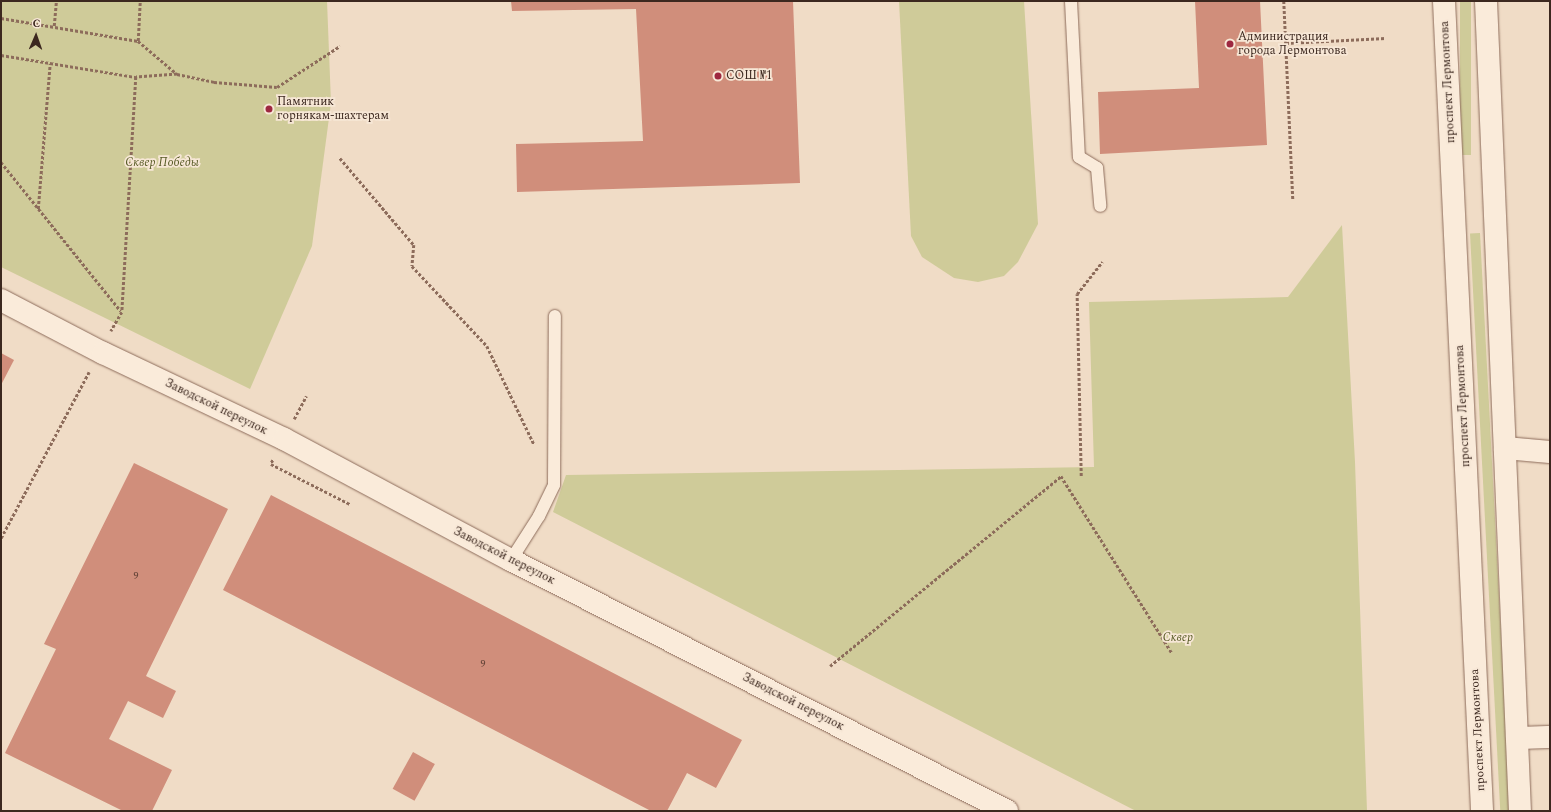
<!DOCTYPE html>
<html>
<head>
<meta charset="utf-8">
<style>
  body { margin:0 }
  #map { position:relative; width:1551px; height:812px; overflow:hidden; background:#f0dcc6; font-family:Spectral,serif }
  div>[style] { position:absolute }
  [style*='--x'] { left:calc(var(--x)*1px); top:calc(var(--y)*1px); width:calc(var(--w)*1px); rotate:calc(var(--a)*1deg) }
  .green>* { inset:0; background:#cfcb99; transform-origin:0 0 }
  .building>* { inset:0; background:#d08e7b; transform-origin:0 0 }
  .path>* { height:2.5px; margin-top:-1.25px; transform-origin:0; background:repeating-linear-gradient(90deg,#8d6c5b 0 3px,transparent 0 5px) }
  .roads { filter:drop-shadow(0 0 1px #8d6c5b) drop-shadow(0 0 1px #8d6c5b) }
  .service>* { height:12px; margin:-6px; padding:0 6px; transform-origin:6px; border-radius:6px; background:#faebda }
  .minor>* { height:22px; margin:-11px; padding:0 11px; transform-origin:11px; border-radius:11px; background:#faebda }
  .tertiary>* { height:22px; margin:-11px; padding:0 11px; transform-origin:11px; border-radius:11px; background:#faebda }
  .dots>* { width:11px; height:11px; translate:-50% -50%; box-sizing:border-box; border:2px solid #f7e7d6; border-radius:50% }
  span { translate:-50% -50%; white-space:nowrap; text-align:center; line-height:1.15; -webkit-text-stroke:3.5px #f7e7d6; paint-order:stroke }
  .number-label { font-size:10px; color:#614236 }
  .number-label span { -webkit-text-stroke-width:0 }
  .poi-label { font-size:12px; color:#3c281f }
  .left { translate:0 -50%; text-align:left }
  .street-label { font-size:12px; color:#3c281f }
  .park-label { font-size:12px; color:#575a25; font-style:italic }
  .frame { position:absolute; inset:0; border:2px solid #3c281f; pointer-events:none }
  .north { position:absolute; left:16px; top:16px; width:40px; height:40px; -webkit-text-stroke:3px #f7e7d6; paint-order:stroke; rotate:2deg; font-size:11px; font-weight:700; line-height:16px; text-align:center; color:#3c281f }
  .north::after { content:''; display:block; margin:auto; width:14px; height:18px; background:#3c281f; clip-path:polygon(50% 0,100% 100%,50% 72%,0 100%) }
</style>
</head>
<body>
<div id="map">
  <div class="green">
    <i style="clip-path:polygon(1px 1px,327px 1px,331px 103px,312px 246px,250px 389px,1px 267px)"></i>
    <i style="clip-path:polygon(899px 1px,1024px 1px,1038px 224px,1018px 262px,1004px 276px,978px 282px,954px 278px,922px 257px,911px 236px)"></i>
    <i style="left:1460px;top:1px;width:11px;height:154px"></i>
    <i style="clip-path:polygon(1342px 225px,1355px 462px,1367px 811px,1136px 811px,553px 512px,566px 475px,1094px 467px,1089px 302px,1288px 297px)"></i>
    <i style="left:1480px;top:233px;width:579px;height:10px;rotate:87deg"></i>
  </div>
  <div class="building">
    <i style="clip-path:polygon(511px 1px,793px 1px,800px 183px,517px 192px,516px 144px,643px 141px,636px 9px,512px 11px)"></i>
    <i style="clip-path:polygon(1195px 1px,1260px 1px,1267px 145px,1100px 154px,1098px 92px,1199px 88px)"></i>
    <i style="clip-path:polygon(1px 353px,14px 360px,1px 385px)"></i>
    <i style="clip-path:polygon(134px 463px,228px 509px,146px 676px,176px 691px,163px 718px,128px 701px,109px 739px,172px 770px,152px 811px,123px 811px,5px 753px,56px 649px,44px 644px)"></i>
    <i style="clip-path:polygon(271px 495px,742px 740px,716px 788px,687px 773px,667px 811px,651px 811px,223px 590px)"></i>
    <i style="left:413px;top:752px;width:25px;height:42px;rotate:29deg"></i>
  </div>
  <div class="path">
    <i style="--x:1284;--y:1;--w:198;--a:87.4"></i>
    <i style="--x:1;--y:18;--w:139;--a:9.5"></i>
    <i style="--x:138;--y:41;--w:51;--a:40.2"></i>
    <i style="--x:177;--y:74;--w:41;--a:175.8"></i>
    <i style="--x:136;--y:77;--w:235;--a:93.4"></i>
    <i style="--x:122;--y:312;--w:22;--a:120"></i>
    <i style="--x:54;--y:26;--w:25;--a:-85"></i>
    <i style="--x:138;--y:41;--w:40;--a:-87.1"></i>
    <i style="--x:1286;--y:43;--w:100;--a:-2.9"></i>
    <i style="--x:1;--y:55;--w:137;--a:9.3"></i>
    <i style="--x:177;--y:74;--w:38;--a:12"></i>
    <i style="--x:214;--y:82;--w:63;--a:4.5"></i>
    <i style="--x:277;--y:87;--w:75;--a:-33.1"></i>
    <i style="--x:340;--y:158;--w:114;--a:49.6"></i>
    <i style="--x:414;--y:245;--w:21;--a:95"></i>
    <i style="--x:412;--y:266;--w:110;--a:46.8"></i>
    <i style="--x:487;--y:346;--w:109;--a:64.4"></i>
    <i style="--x:1;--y:162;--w:191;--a:51.2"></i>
    <i style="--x:38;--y:209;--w:146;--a:-85.3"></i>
    <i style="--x:294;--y:419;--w:26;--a:-62"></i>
    <i style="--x:273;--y:460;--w:4;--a:117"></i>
    <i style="--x:271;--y:464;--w:89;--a:26.9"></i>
    <i style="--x:1081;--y:476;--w:182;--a:-91.3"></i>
    <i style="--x:1077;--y:294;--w:41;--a:-52"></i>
    <i style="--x:1;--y:538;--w:188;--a:-62.1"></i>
    <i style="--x:830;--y:666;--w:299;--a:-39.4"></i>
    <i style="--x:1061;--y:476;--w:209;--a:57.9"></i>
  </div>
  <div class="roads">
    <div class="service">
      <i style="--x:1071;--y:1;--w:156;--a:87.1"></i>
      <i style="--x:1079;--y:157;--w:21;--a:31"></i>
      <i style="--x:1097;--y:168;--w:38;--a:85"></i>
      <i style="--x:511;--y:560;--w:52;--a:-57.5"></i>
      <i style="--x:539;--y:516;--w:34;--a:-64"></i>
      <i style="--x:554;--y:485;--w:169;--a:-89.7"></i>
    </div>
    <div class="minor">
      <i style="--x:1505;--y:448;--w:45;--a:5.1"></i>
      <i style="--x:1517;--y:738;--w:33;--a:-2"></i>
    </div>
    <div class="tertiary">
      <i style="--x:1444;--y:1;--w:811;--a:87.31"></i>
      <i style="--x:1486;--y:1;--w:811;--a:87.6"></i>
      <i style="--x:1;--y:300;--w:115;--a:27.5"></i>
      <i style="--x:103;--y:353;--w:200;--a:25.4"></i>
      <i style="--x:284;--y:439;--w:257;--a:28.1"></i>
      <i style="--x:511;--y:560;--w:556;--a:26.84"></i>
    </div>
  </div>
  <div class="dots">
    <i style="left:1230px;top:44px;background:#9e2840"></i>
    <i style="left:718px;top:76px;background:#9e2840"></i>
    <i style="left:269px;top:109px;background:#9e2840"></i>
  </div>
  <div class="number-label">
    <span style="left:136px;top:577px">9</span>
    <span style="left:483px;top:665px">9</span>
  </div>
  <div class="poi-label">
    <span class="left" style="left:1238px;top:44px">Администрация<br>города Лермонтова</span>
    <span class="left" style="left:726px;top:76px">СОШ №1</span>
    <span class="left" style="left:277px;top:109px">Памятник<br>горнякам-шахтерам</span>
  </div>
  <div class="street-label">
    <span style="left:1448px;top:82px;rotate:-93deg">проспект Лермонтова</span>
    <span style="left:1463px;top:406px;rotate:-93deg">проспект Лермонтова</span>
    <span style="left:216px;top:407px;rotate:26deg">Заводской переулок</span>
    <span style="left:504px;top:556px;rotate:27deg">Заводской переулок</span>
    <span style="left:793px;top:702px;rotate:27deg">Заводской переулок</span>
    <span style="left:1478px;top:730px;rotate:-93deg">проспект Лермонтова</span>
  </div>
  <div class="park-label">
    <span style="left:162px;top:163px">Сквер Победы</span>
    <span style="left:1178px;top:638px">Сквер</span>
  </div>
  <div class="frame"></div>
  <div class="north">С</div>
</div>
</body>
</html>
